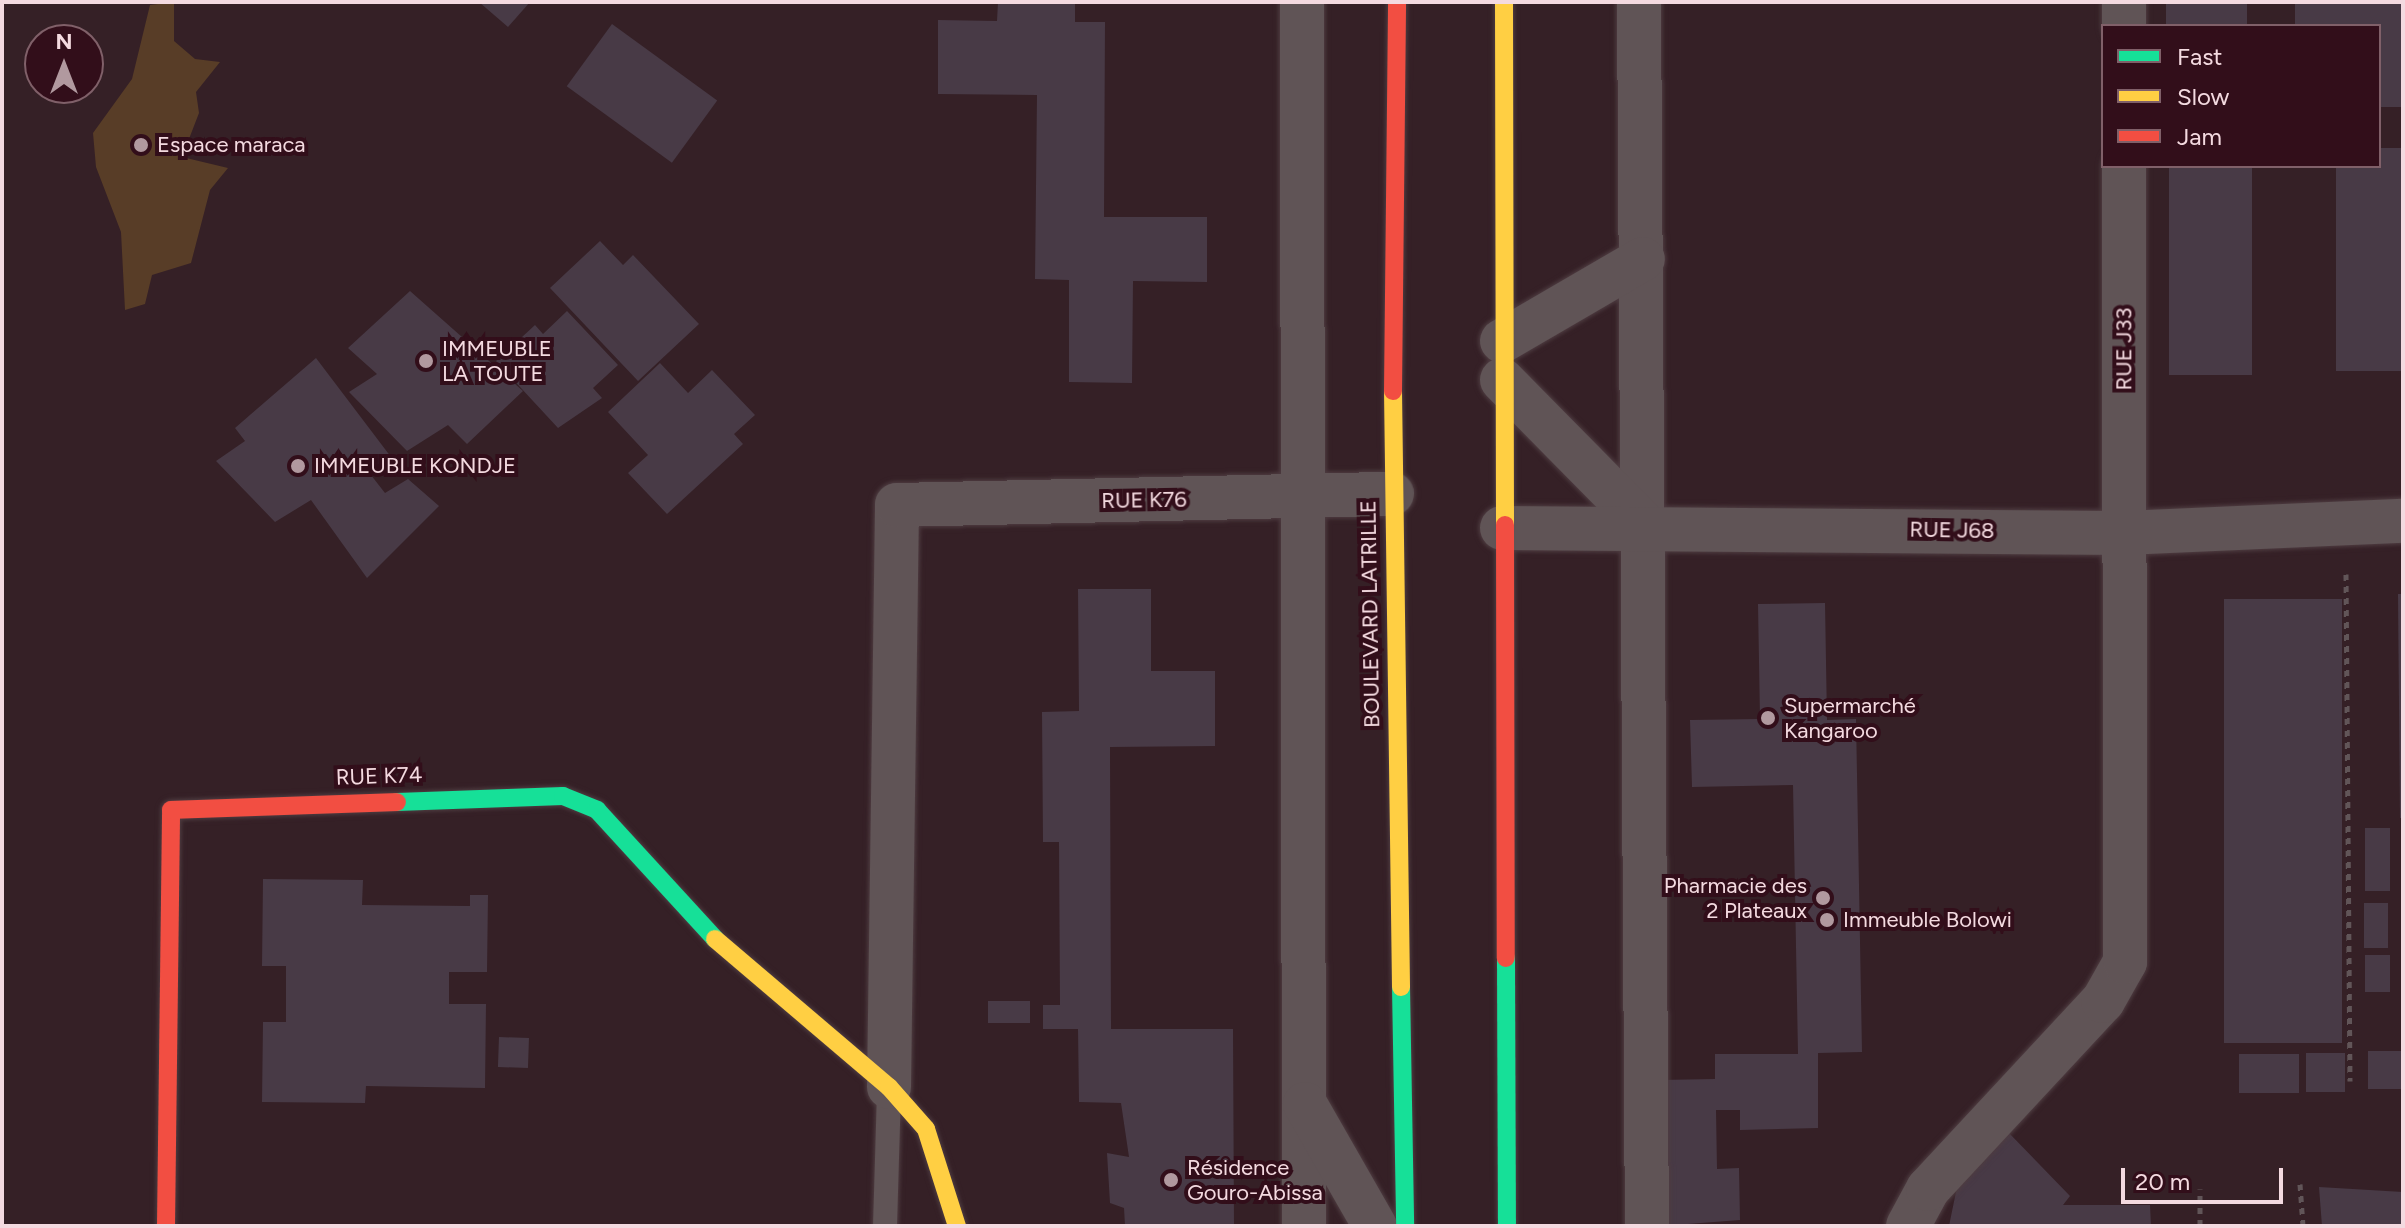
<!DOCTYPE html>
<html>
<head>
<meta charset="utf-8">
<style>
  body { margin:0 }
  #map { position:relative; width:2405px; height:1228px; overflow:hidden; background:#352026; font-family:Figtree,sans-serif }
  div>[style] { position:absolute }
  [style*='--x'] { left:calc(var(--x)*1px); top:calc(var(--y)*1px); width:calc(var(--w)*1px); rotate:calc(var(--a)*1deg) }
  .green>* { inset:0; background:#583d27 }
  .building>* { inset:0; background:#483a46; transform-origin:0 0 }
  .path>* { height:5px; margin-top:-2.5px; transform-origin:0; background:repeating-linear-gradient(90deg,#615558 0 6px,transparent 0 12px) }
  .roads { filter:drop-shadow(0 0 2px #4e3c41) drop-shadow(0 0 2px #4e3c41) }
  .lane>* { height:24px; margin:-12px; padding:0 12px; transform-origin:12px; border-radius:12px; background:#605456 }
  .street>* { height:44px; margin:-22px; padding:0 22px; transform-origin:22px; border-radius:22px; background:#605456 }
  .fast>* { height:18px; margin:-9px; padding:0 9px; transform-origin:9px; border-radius:9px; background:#16e098 }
  .slow>* { height:18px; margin:-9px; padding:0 9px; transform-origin:9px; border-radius:9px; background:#ffcf43 }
  .jam>* { height:18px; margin:-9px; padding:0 9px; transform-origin:9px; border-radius:9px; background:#f24e42 }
  .dots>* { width:22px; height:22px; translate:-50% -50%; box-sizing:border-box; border:4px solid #320e1a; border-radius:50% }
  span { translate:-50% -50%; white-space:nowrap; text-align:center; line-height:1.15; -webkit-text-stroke:8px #320e1a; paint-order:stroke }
  .poi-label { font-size:22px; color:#f4dae0 }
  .left { translate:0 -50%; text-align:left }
  .right { translate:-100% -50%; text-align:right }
  .street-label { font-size:22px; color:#f4dae0 }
  .frame { position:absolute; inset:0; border:4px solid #f4dae0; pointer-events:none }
  .legend { position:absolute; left:2101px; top:24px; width:280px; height:144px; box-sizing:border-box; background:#320e1a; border:2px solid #806069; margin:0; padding:10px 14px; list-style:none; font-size:24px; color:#f4dae0 }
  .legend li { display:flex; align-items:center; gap:16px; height:40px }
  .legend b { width:40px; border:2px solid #806069 }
  .north { position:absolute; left:24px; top:24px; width:80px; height:80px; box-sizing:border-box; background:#320e1a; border:2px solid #806069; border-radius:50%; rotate:0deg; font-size:22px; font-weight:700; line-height:32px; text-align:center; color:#f4dae0 }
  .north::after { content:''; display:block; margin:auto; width:28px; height:36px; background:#b1999f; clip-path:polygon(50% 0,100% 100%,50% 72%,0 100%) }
  .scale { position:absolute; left:2121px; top:1168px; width:162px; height:36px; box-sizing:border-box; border:4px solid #f4dae0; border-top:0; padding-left:10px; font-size:24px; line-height:28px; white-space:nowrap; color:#f4dae0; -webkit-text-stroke:6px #320e1a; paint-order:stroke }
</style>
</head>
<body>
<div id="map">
  <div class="green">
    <i style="clip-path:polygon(174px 2px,174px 41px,195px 59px,220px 62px,196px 92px,199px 113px,182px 157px,228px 168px,210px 190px,191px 263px,152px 275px,145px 304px,125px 310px,121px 232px,96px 167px,93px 133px,132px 79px,150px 5px)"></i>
  </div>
  <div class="building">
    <i style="clip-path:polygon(479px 2px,530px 2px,508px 27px)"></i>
    <i style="clip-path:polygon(998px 2px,1075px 2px,1075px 22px,1105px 22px,1104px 217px,1207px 217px,1207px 282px,1133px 281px,1132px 383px,1069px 382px,1069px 280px,1035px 279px,1037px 95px,938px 94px,938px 20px,997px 21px)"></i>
    <i style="left:2166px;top:2px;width:81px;height:24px"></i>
    <i style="clip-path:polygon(2295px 2px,2403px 2px,2403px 107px,2379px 107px,2379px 26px,2295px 26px)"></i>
    <i style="left:612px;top:24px;width:130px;height:77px;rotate:36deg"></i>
    <i style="clip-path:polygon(2379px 148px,2403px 148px,2403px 371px,2336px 371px,2336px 166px,2379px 166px)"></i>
    <i style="left:2169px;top:166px;width:83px;height:209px"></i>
    <i style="clip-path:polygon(600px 241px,623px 265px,633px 255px,699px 324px,638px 381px,550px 288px)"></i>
    <i style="clip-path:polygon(410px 291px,523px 391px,467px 444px,448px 425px,407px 451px,349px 392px,377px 374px,348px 348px)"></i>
    <i style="clip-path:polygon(567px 311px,618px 365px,593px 388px,602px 398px,558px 428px,496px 361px,535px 325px,543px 334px)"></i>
    <i style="clip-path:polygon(316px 358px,391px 457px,367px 470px,385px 493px,408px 479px,439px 506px,367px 578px,311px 500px,275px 522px,216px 461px,245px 441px,235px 428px)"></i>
    <i style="clip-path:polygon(660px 363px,688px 393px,712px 370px,755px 415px,734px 434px,743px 444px,667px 514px,628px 473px,648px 455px,608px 412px)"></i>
    <i style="clip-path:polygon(1078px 589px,1151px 589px,1151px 671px,1215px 671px,1215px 746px,1110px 747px,1111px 1029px,1233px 1029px,1234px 1226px,1125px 1226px,1124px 1208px,1110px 1203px,1107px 1153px,1129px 1157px,1121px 1103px,1079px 1102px,1078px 1029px,1043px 1029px,1043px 1005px,1060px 1005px,1059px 842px,1043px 842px,1042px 712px,1079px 711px)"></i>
    <i style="clip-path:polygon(2398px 594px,2403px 594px,2403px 818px,2400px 818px)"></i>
    <i style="left:2224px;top:599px;width:118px;height:444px"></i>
    <i style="clip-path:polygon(1825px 603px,1827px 720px,1856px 719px,1862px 1052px,1818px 1053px,1818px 1128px,1740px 1130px,1740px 1110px,1716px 1110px,1717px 1169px,1739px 1168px,1740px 1220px,1662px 1226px,1660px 1080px,1715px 1079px,1715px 1054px,1798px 1054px,1793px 785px,1692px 787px,1690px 720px,1760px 719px,1758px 604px)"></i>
    <i style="left:2365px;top:828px;width:25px;height:63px"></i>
    <i style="clip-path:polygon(263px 879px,363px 880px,362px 905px,470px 906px,470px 895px,488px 895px,487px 972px,449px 972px,449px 1004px,486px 1004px,485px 1088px,366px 1086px,365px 1103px,262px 1102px,263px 1022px,286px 1022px,286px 966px,262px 966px)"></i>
    <i style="left:2364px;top:903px;width:24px;height:45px"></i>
    <i style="left:2365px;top:955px;width:25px;height:37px"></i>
    <i style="left:988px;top:1001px;width:42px;height:22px"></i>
    <i style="left:499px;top:1037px;width:30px;height:30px;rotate:2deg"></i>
    <i style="left:2368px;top:1051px;width:35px;height:38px"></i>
    <i style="left:2306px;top:1053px;width:39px;height:39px"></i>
    <i style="left:2239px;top:1054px;width:60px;height:39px"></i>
    <i style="clip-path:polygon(2009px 1133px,2070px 1196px,2063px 1205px,2150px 1205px,2151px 1226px,1949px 1226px,1958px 1182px)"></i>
    <i style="clip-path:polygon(2319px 1187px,2403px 1192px,2403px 1226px,2322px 1226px)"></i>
  </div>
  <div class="path">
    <i style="--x:2346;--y:574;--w:507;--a:89.55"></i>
    <i style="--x:2300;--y:1184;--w:42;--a:85.9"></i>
    <i style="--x:2200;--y:1226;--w:37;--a:-90"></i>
  </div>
  <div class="roads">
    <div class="lane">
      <i style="--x:885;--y:1226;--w:138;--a:-88.3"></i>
    </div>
    <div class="street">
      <i style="--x:1302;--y:2;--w:1224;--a:89.91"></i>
      <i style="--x:1639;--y:2;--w:1224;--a:89.63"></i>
      <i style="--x:2124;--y:2;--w:24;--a:90"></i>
      <i style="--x:1502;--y:341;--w:163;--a:-30.2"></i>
      <i style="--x:1502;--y:380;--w:204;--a:45.4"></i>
      <i style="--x:1502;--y:528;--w:622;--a:0.46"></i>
      <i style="--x:2124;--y:533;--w:279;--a:-2.5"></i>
      <i style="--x:889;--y:1087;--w:582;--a:-89.21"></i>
      <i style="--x:897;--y:505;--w:495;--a:-1.3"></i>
      <i style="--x:1305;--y:1104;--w:141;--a:60.2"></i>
      <i style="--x:1908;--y:1226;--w:42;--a:-61.6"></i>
      <i style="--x:1928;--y:1189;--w:257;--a:-47.1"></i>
      <i style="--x:2103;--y:1001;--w:45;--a:-60.6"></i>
      <i style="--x:2125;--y:962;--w:796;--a:-90.07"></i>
    </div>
    <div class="fast">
      <i style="--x:397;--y:802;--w:166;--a:-2.1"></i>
      <i style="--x:563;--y:796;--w:37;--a:22"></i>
      <i style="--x:597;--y:810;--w:175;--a:47.5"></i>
      <i style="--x:1506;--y:958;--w:268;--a:89.8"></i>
      <i style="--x:1401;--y:987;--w:239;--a:89"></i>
    </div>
    <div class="slow">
      <i style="--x:1504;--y:2;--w:523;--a:89.89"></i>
      <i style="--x:1393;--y:391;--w:596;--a:89.23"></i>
      <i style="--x:715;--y:939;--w:228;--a:40.4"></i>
      <i style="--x:889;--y:1087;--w:56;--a:48.6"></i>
      <i style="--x:926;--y:1129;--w:102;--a:72.3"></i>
    </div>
    <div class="jam">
      <i style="--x:1393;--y:391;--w:389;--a:-89.4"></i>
      <i style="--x:1505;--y:525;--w:433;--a:89.9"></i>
      <i style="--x:166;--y:1226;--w:416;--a:-89.3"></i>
      <i style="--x:171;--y:810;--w:226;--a:-2"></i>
    </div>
  </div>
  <div class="dots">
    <i style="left:141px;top:145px;background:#b1999f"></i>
    <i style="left:426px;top:361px;background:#b1999f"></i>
    <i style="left:298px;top:466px;background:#b1999f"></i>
    <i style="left:1768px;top:718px;background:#b1999f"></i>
    <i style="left:1823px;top:898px;background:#b1999f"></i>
    <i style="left:1827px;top:920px;background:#b1999f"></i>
    <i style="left:1171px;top:1180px;background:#b1999f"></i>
  </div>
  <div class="poi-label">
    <span class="left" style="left:157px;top:145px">Espace maraca</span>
    <span class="left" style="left:442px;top:361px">IMMEUBLE<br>LA TOUTE</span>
    <span class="left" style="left:314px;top:466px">IMMEUBLE KONDJE</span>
    <span class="left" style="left:1784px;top:718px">Supermarché<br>Kangaroo</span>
    <span class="right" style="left:1807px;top:898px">Pharmacie des<br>2 Plateaux</span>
    <span class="left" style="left:1843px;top:920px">Immeuble Bolowi</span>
    <span class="left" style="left:1187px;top:1180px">Résidence<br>Gouro-Abissa</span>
  </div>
  <div class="street-label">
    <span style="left:2124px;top:349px;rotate:-90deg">RUE J33</span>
    <span style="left:1144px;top:500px;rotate:-1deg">RUE K76</span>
    <span style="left:1952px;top:530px;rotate:1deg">RUE J68</span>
    <span style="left:1370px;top:614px;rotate:-91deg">BOULEVARD LATRILLE</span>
    <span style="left:379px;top:776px;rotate:-2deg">RUE K74</span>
  </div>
  <div class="frame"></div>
  <ul class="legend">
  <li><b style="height:10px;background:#16e098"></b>Fast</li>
  <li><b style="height:10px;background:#ffcf43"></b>Slow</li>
  <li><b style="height:10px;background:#f24e42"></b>Jam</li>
  </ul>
  <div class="north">N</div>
  <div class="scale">20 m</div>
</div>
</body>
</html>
